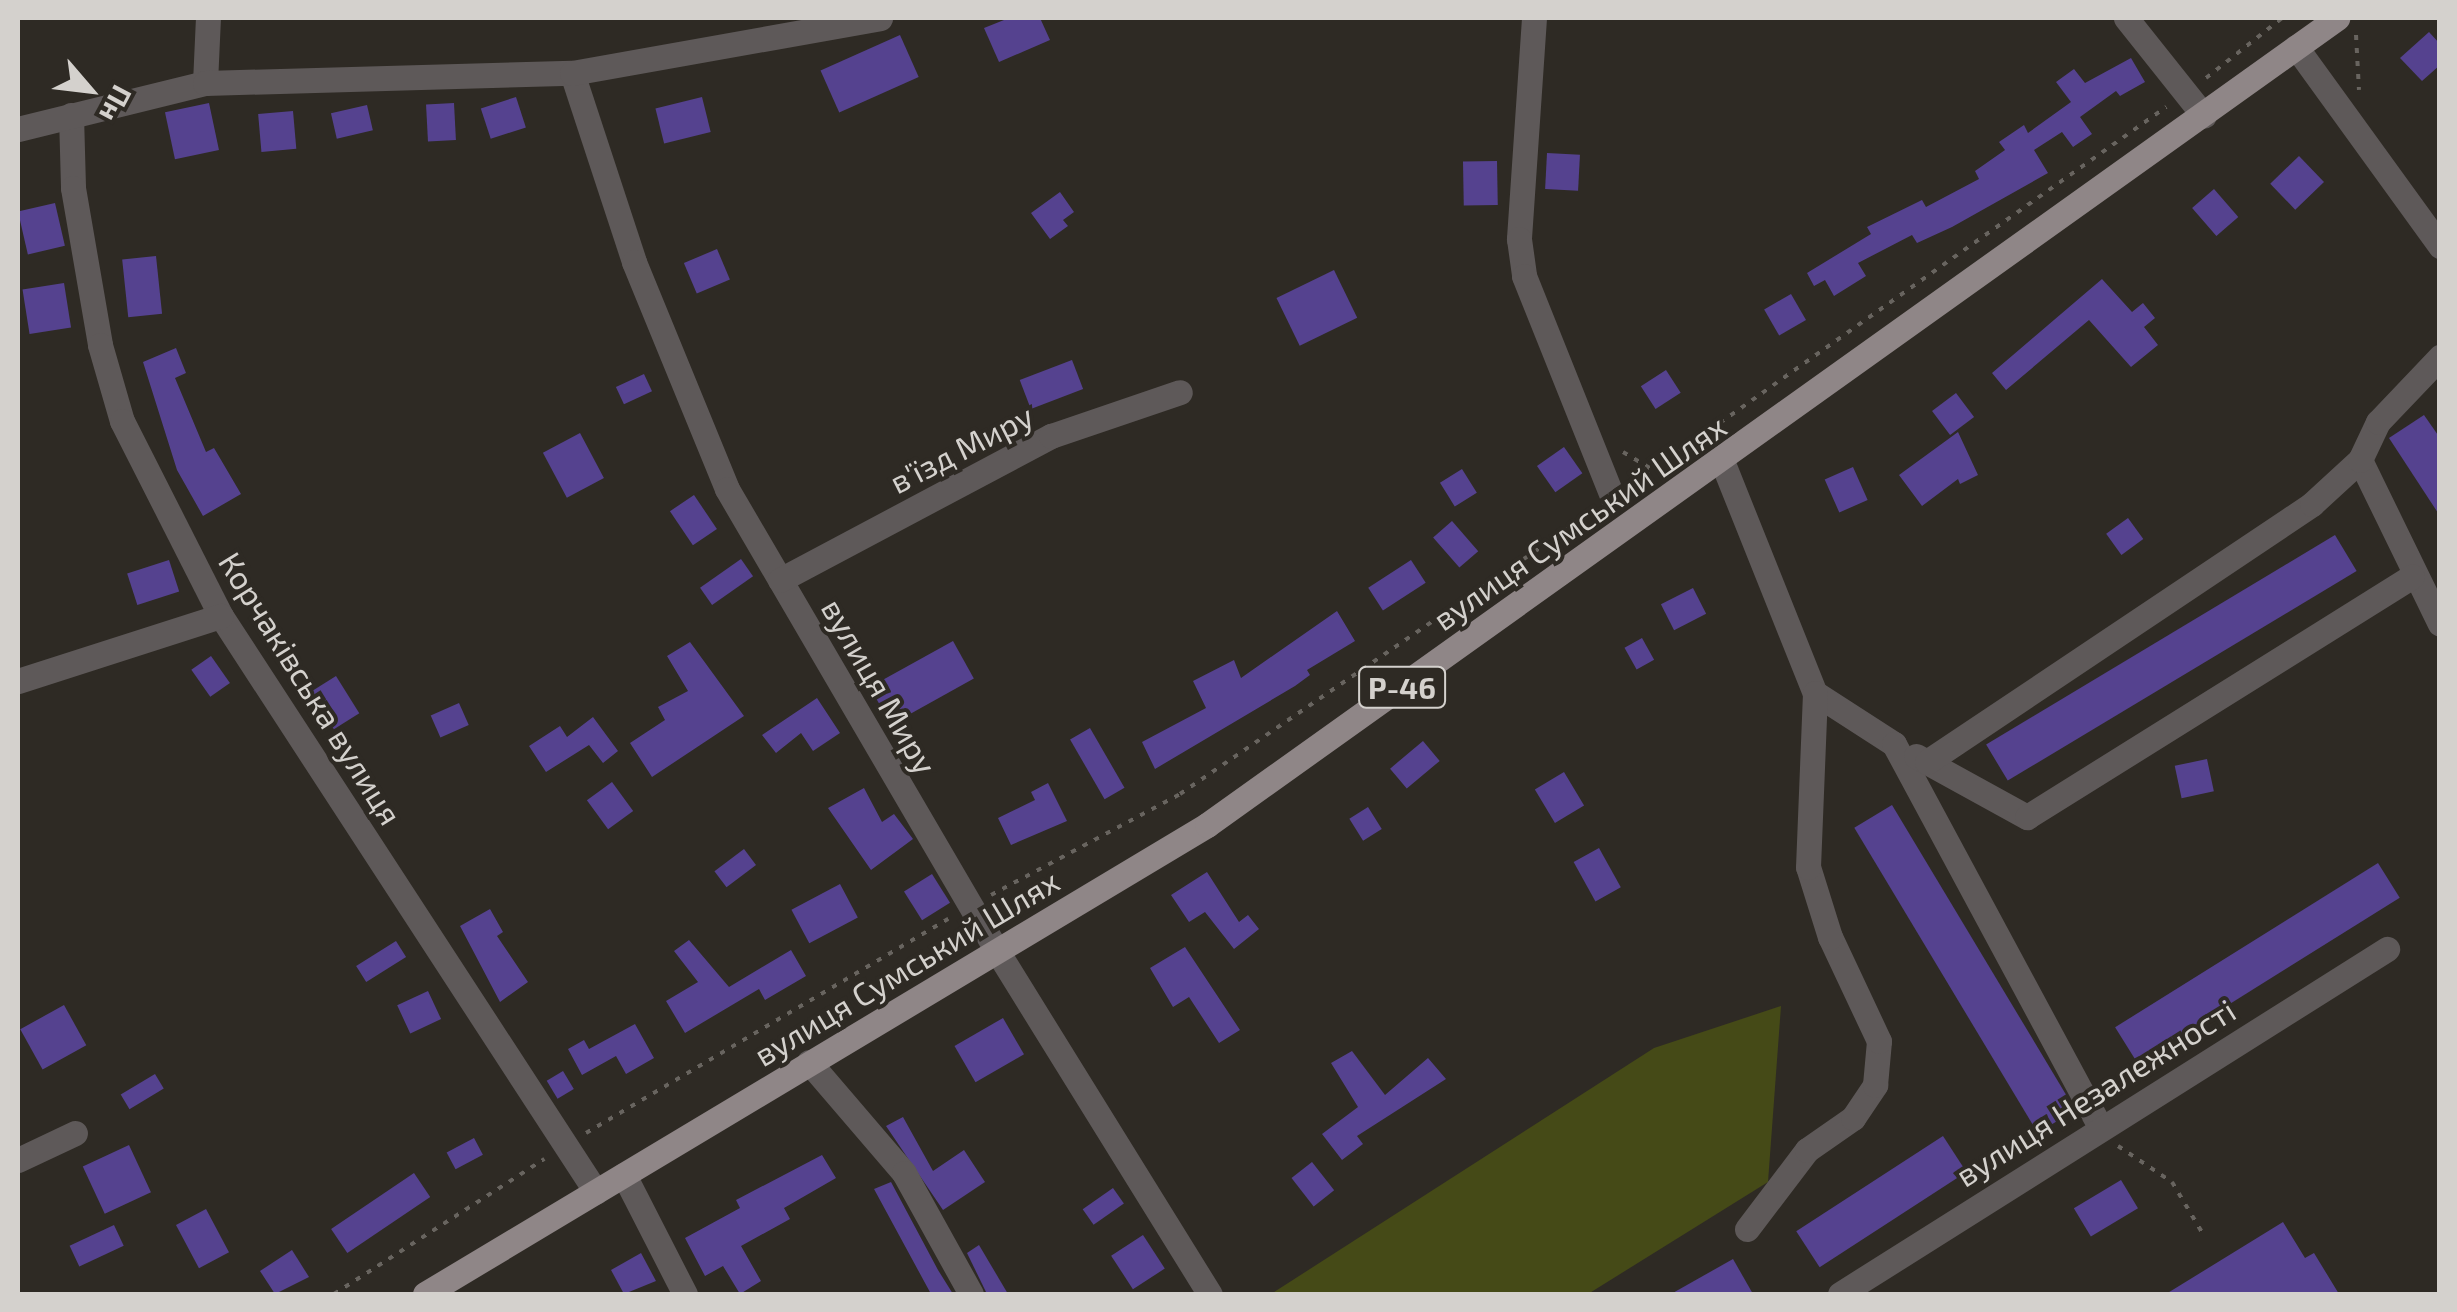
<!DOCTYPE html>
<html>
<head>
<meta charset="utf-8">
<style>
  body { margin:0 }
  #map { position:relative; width:2457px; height:1312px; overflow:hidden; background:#2e2a24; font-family:"Exo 2",sans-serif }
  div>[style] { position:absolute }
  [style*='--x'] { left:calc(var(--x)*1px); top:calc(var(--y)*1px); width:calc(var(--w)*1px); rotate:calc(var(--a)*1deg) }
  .green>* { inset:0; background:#454a17 }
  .building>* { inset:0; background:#55428f; transform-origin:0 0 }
  .path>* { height:4px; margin-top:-2px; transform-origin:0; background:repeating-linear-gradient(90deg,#68645f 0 5px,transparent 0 13px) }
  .minor>* { height:25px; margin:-12.5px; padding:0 12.5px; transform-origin:12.5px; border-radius:12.5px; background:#5e5959 }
  .major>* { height:25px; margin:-12.5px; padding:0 12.5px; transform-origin:12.5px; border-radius:12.5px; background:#8f8687 }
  span { translate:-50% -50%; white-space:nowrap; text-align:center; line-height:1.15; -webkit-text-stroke:8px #2e2a24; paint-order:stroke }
  .shield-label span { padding:2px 8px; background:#2e2a24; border:2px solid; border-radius:8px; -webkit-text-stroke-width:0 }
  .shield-label { font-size:30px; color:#d4d1cd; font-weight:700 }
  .street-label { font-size:32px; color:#d4d1cd }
  .frame { position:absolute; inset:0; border:20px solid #d4d1cd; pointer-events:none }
  .north { position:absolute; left:40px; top:40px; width:100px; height:100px; -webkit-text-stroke:8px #2e2a24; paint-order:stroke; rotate:118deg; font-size:28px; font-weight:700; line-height:40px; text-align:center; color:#d4d1cd }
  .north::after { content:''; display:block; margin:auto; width:35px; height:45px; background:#d4d1cd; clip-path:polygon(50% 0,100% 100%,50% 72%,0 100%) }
</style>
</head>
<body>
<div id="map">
  <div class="green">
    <i style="clip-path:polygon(1781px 1006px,1768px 1182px,1588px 1294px,1271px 1294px,1654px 1048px)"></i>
  </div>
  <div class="building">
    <i style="clip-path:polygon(1009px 18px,1040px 18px,1050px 40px,999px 62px,984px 28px)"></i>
    <i style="clip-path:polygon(2429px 32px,2440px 44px,2440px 65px,2422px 81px,2400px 58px)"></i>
    <i style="left:900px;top:35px;width:46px;height:87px;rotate:66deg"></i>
    <i style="clip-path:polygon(2131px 58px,2145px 82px,2120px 96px,2116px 91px,2080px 117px,2092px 134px,2073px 147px,2062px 132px,2034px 150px,2048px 173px,1952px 227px,1917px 243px,1912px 235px,1858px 263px,1866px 276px,1834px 296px,1825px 280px,1814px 286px,1807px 273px,1871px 234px,1867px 227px,1922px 200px,1926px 207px,1979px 179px,1975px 171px,2005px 150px,1999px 142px,2024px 125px,2028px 133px,2071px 102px,2056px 82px,2074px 69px,2085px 83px)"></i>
    <i style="left:516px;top:97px;width:32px;height:37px;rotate:72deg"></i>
    <i style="left:702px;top:97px;width:36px;height:48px;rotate:76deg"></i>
    <i style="left:209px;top:103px;width:48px;height:45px;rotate:78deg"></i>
    <i style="left:454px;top:103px;width:37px;height:28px;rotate:87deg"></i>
    <i style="left:367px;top:105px;width:26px;height:37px;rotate:77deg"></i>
    <i style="left:293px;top:111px;width:38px;height:35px;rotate:85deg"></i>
    <i style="left:1547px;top:153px;width:33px;height:36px;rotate:3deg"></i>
    <i style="left:2299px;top:156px;width:36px;height:40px;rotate:46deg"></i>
    <i style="left:1497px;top:161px;width:44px;height:34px;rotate:89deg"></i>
    <i style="left:2214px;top:189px;width:37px;height:29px;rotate:49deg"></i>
    <i style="clip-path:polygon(1060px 192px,1074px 212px,1063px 220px,1068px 226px,1050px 239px,1031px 213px)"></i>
    <i style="left:55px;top:203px;width:44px;height:38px;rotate:77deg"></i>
    <i style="left:717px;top:249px;width:33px;height:36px;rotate:67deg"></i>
    <i style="left:156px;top:256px;width:58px;height:34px;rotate:84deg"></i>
    <i style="left:1334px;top:270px;width:53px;height:64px;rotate:64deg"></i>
    <i style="clip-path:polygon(2102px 279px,2132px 312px,2143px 303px,2155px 318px,2144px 327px,2158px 345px,2131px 367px,2089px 320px,2006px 390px,1992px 373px)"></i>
    <i style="left:64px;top:283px;width:45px;height:42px;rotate:81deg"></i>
    <i style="left:1791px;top:294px;width:30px;height:31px;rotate:60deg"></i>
    <i style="clip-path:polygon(176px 348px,186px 373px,175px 378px,206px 452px,214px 448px,241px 494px,203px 516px,177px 470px,143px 362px)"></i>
    <i style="left:1072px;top:360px;width:31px;height:56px;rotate:69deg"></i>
    <i style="left:1666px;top:370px;width:27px;height:30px;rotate:57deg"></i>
    <i style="left:644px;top:374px;width:19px;height:31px;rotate:65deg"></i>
    <i style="left:1956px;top:393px;width:30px;height:30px;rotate:53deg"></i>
    <i style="clip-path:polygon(2424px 415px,2440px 438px,2440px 516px,2389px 438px)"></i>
    <i style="clip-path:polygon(1958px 432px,1978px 475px,1960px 484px,1958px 479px,1922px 506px,1899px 475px)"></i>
    <i style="left:580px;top:433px;width:51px;height:42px;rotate:62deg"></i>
    <i style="left:1564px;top:447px;width:32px;height:33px;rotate:55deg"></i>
    <i style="left:1853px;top:467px;width:36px;height:31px;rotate:66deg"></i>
    <i style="left:1462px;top:469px;width:28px;height:26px;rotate:58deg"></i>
    <i style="left:694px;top:495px;width:41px;height:29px;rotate:56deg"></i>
    <i style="left:2128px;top:518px;width:26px;height:27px;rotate:54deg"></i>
    <i style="left:1452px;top:521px;width:40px;height:25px;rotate:49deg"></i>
    <i style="left:2335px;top:535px;width:42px;height:407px;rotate:59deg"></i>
    <i style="left:741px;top:559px;width:21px;height:50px;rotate:55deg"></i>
    <i style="left:169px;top:560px;width:33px;height:44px;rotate:72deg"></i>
    <i style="left:1411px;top:560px;width:27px;height:51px;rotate:57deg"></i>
    <i style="left:1693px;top:588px;width:29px;height:36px;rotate:63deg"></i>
    <i style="clip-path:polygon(1337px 611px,1355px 641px,1307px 670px,1310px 675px,1295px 686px,1155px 769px,1142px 742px,1206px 708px,1193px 681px,1234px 660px,1241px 678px)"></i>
    <i style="left:1642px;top:638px;width:25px;height:20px;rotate:61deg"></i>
    <i style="left:953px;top:641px;width:43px;height:95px;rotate:61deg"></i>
    <i style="clip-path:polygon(690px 642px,744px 716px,652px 777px,630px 743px,665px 720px,658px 707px,688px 691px,667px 656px)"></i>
    <i style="left:211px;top:656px;width:33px;height:24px;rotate:55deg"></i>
    <i style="left:336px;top:676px;width:44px;height:30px;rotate:58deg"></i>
    <i style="clip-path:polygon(817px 698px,840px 733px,813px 751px,801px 733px,776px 753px,762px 735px)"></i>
    <i style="left:459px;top:703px;width:24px;height:31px;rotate:66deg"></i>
    <i style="clip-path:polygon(593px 717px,618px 751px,603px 763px,589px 745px,546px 772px,529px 746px,560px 726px,567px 737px)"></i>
    <i style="left:1090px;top:728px;width:69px;height:23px;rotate:60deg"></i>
    <i style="left:1423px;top:741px;width:26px;height:43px;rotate:50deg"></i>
    <i style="left:2207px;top:759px;width:33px;height:33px;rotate:78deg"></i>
    <i style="left:1564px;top:772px;width:39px;height:34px;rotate:59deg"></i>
    <i style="left:612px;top:782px;width:36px;height:31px;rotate:54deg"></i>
    <i style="clip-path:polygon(1048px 783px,1067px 821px,1011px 845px,998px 818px,1035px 800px,1031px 792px)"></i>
    <i style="clip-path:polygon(864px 788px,882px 822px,894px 814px,913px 839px,871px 870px,828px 808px)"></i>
    <i style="left:1892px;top:805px;width:356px;height:44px;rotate:59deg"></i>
    <i style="left:1368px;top:807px;width:26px;height:22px;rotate:58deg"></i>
    <i style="left:1599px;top:848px;width:45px;height:29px;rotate:61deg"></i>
    <i style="left:744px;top:849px;width:20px;height:37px;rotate:53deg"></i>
    <i style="left:2378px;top:863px;width:41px;height:310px;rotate:58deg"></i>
    <i style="clip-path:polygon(1207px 872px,1239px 922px,1248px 915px,1259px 929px,1234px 949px,1205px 912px,1189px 922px,1171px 895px)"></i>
    <i style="left:932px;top:874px;width:34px;height:33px;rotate:58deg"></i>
    <i style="left:840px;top:884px;width:38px;height:55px;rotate:62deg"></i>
    <i style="clip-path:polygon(490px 909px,503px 932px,497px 936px,528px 982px,500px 1002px,460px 926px)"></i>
    <i style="clip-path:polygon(689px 940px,729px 987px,791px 950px,806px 976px,765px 1000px,759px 989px,685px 1033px,666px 1001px,698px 982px,674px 951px)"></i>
    <i style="left:396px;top:941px;width:19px;height:47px;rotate:58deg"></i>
    <i style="clip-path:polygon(1185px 947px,1240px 1030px,1219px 1043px,1189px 997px,1173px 1007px,1150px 968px)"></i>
    <i style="left:428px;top:991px;width:31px;height:34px;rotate:65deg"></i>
    <i style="left:64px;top:1005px;width:46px;height:50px;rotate:61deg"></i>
    <i style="left:1003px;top:1018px;width:42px;height:56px;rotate:60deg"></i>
    <i style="clip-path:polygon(635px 1024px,654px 1058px,626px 1074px,616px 1056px,582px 1075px,568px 1049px,584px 1040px,589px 1049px)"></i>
    <i style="clip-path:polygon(1352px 1051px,1385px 1095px,1428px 1058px,1446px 1079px,1357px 1136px,1363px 1144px,1342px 1160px,1322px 1134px,1358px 1107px,1331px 1063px)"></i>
    <i style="left:563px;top:1071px;width:21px;height:19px;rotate:59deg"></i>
    <i style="left:155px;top:1074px;width:17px;height:40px;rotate:59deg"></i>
    <i style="clip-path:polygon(903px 1117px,933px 1171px,964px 1150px,985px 1182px,943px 1210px,886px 1126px)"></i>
    <i style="left:1943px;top:1136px;width:43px;height:175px;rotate:57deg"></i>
    <i style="left:474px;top:1138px;width:19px;height:31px;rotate:62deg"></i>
    <i style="left:129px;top:1145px;width:52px;height:51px;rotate:65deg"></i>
    <i style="clip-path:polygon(822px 1155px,836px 1178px,784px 1208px,790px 1219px,741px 1246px,761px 1281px,740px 1294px,723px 1266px,705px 1276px,685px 1238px,740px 1208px,736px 1200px)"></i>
    <i style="left:1312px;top:1162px;width:36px;height:26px;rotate:52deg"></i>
    <i style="left:414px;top:1173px;width:29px;height:100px;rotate:56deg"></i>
    <i style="left:2121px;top:1180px;width:33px;height:55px;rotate:59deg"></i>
    <i style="clip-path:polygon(891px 1182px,938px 1270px,953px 1294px,931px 1294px,874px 1189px)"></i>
    <i style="left:1113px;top:1188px;width:19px;height:37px;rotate:55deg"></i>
    <i style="left:206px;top:1209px;width:49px;height:34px;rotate:62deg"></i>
    <i style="clip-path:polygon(2283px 1222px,2305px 1258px,2314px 1253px,2339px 1294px,2166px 1294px)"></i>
    <i style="left:114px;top:1225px;width:23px;height:49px;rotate:65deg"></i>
    <i style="left:1143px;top:1235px;width:40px;height:38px;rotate:57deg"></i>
    <i style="clip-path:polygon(979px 1245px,1008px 1294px,987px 1294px,967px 1253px)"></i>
    <i style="clip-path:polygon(292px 1250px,309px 1277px,275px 1294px,260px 1271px)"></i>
    <i style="clip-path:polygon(641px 1253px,656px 1281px,624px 1294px,611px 1270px)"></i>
    <i style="clip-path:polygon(1733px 1259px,1753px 1294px,1671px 1294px)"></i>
  </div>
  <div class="path">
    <i style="--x:2356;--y:35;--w:55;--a:86.9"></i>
    <i style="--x:2206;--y:78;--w:97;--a:-38.3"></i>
    <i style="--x:1623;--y:452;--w:35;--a:31"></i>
    <i style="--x:1635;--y:483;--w:651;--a:-35.3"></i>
    <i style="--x:991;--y:895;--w:214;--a:-28.1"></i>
    <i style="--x:1180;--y:794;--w:501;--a:-34.36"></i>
    <i style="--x:586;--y:1133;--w:421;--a:-30.6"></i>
    <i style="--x:2118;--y:1146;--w:65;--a:33.7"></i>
    <i style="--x:2172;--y:1182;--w:61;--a:59.2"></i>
    <i style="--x:334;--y:1294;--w:250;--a:-32.7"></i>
  </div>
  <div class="minor">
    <i style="--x:1534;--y:18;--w:222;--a:93.9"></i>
    <i style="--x:1519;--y:239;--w:37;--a:82"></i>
    <i style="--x:1524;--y:276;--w:239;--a:68.2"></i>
    <i style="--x:2126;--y:18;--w:125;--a:51.5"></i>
    <i style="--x:2296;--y:47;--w:246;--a:54.1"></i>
    <i style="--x:572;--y:73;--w:199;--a:71.8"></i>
    <i style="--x:634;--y:262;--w:245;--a:67.7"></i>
    <i style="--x:727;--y:489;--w:535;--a:59.7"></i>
    <i style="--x:997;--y:951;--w:404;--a:58.2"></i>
    <i style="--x:205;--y:83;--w:65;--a:-87.4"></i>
    <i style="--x:71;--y:115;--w:73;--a:88.4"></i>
    <i style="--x:73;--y:188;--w:159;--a:80.2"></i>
    <i style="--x:100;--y:345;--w:79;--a:73.9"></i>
    <i style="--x:122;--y:421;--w:219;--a:63.1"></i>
    <i style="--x:221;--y:616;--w:687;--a:56.93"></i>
    <i style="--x:18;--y:129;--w:193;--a:-13.8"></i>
    <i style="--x:205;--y:83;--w:367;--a:-1.6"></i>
    <i style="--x:572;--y:73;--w:313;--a:-10.1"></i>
    <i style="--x:2360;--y:460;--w:182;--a:64"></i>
    <i style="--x:1722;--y:461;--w:250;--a:68.2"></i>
    <i style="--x:1815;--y:693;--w:94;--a:32.8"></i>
    <i style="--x:1894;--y:744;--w:433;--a:61.7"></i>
    <i style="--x:780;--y:580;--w:307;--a:-28"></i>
    <i style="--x:1051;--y:436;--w:136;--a:-18.8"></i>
    <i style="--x:18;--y:681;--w:213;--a:-17.8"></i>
    <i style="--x:1916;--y:756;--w:127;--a:28.8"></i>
    <i style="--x:2027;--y:817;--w:454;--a:-32"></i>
    <i style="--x:1927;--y:762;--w:463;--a:-33.8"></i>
    <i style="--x:2312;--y:504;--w:65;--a:-42.5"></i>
    <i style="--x:2360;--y:460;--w:42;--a:-64.7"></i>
    <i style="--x:2378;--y:422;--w:90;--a:-46.4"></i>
    <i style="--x:809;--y:1062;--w:146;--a:49.4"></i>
    <i style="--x:904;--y:1173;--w:138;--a:61"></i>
    <i style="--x:18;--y:1160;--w:63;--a:-25.3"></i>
    <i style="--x:624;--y:1175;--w:134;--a:62.9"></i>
    <i style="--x:1747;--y:1229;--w:99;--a:-52.8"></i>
    <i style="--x:1807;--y:1150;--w:56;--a:-34.8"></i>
    <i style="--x:1853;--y:1118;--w:40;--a:-56"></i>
    <i style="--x:1875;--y:1085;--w:44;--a:-84.8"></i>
    <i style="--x:1879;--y:1041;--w:115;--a:-115.2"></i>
    <i style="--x:1830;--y:937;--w:73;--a:-107.4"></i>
    <i style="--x:1808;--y:867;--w:174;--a:-87.7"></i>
    <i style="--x:1840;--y:1294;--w:647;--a:-32.24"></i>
  </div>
  <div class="major">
    <i style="--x:425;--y:1294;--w:912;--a:-30.95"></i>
    <i style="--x:1207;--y:825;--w:1389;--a:-35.53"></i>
  </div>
  <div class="shield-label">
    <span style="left:1402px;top:687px">Р-46</span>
  </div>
  <div class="street-label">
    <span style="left:961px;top:448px;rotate:-27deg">в'їзд Миру</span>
    <span style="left:1579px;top:522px;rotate:-35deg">вулиця Сумський Шлях</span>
    <span style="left:880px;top:686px;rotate:60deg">вулиця Миру</span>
    <span style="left:311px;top:688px;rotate:58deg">Корчаківська вулиця</span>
    <span style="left:906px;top:967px;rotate:-31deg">вулиця Сумський Шлях</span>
    <span style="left:2095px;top:1092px;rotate:-32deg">вулиця Незалежності</span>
  </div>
  <div class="frame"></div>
  <div class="north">Пн</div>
</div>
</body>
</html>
